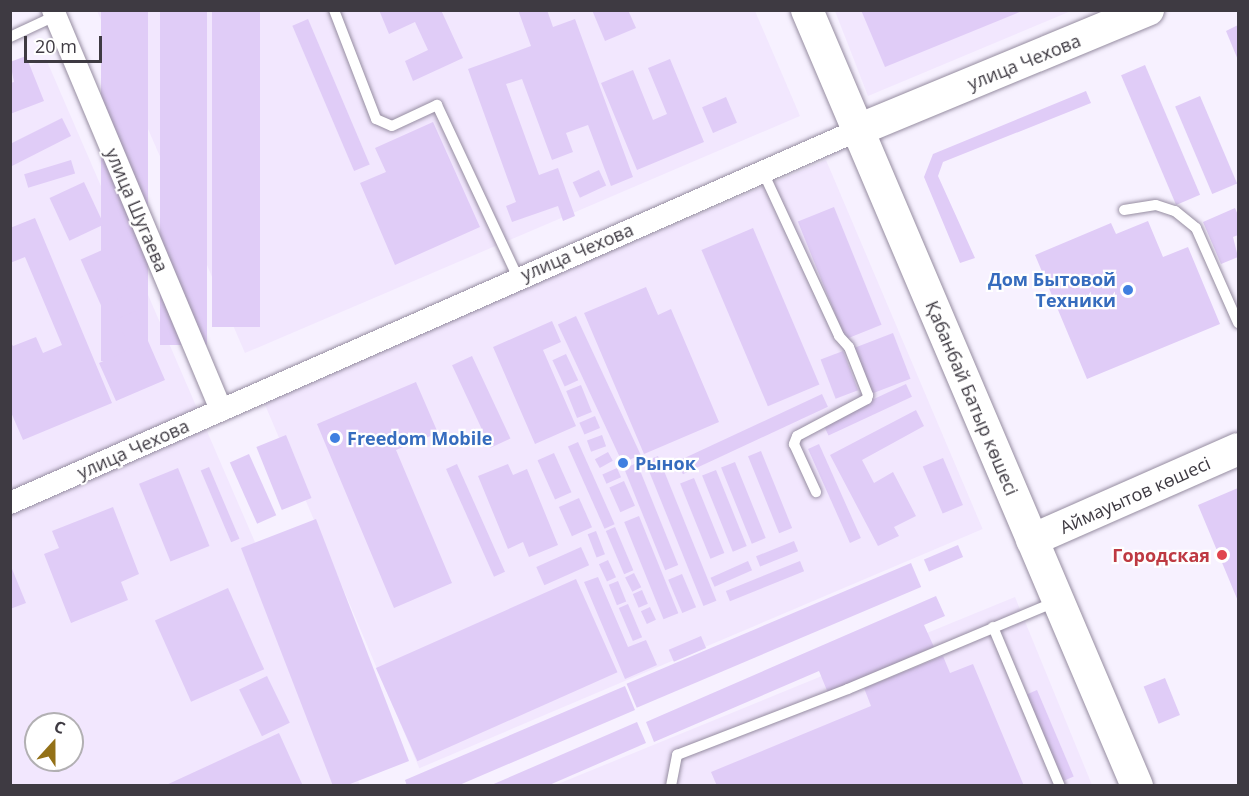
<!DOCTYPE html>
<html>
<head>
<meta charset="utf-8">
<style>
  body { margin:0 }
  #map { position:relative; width:1249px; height:796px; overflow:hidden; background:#f7f1ff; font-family:"Open Sans",sans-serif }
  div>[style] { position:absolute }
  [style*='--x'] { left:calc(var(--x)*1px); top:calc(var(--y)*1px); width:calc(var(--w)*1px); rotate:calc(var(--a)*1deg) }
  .built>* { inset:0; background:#f2e7fe; transform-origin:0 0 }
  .building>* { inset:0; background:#e0ccf7; transform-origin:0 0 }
  .roads { filter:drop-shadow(0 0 2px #968da1) drop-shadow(0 0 2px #968da1) }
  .lane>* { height:10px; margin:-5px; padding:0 5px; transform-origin:5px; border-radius:5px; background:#fff }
  .street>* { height:22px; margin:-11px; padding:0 11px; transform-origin:11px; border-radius:11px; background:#fff }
  .secondary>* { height:32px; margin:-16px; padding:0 16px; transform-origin:16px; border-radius:16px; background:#fff }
  .dots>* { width:16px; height:16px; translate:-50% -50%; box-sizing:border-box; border:3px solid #fff; border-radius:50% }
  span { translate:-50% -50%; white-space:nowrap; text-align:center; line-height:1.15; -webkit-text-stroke:4.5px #fff; paint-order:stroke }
  .street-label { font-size:18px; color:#3e3a42 }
  .shop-label { font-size:18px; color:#366cbe; font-weight:700 }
  .right { translate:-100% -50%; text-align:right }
  .left { translate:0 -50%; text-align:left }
  .health-label { font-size:18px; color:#be3a42; font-weight:700 }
  .frame { position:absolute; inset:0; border:12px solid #3e3a42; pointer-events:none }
  .north { position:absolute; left:24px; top:712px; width:60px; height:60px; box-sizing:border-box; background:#fff; border:2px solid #b2b0b3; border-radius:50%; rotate:21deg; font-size:16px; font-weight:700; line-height:24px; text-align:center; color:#3e3a42 }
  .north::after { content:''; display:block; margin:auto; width:21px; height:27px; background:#937118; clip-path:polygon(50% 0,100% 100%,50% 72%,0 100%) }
  .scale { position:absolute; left:24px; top:36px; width:78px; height:27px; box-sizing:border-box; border:3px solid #3e3a42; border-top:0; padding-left:8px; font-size:18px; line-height:21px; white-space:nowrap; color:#3e3a42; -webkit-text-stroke:4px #fff; paint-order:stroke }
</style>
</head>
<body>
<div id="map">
  <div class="built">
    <i style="clip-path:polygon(97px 11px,755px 11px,800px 116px,245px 353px)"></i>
    <i style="clip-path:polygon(835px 11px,1071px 11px,868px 96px)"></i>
    <i style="clip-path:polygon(evenodd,46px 59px,360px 785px,11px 785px,10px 74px,46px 59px,36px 724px,72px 724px,72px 760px,36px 760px,36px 724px)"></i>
    <i style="left:826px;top:160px;width:401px;height:612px;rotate:67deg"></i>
    <i style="clip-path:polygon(1015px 597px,1092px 785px,553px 786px)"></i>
  </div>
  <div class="building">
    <i style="left:101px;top:10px;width:47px;height:351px"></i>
    <i style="left:160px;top:10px;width:47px;height:335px"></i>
    <i style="left:212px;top:10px;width:48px;height:317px"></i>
    <i style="clip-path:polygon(379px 10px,441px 10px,463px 58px,413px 81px,405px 61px,428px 50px,415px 22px,389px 34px)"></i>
    <i style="clip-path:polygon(518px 10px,547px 10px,553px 27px,575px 19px,633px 177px,611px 186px,588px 125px,566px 133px,573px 152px,552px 160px,522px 79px,506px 84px,539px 175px,558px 168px,575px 216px,563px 221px,558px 206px,512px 222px,506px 206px,516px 202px,468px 69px,531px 46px)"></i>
    <i style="clip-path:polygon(592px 10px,628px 10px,636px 28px,605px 41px)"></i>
    <i style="clip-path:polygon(861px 10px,1022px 10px,1022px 11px,885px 67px)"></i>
    <i style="left:308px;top:19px;width:158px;height:17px;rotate:67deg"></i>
    <i style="clip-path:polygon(1238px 25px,1238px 60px,1226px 31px)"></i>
    <i style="clip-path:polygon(26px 56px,44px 101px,10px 114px,10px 83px,14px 82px,10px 62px)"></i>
    <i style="clip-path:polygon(670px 59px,704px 142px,637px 170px,601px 83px,633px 70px,653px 120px,667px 114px,648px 68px)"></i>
    <i style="left:1145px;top:65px;width:141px;height:26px;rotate:67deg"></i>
    <i style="clip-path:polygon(1086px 91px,1091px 103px,943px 162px,938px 176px,975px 258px,960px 263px,924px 177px,933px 154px)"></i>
    <i style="left:1200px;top:96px;width:95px;height:27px;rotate:67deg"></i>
    <i style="left:726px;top:97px;width:28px;height:26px;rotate:67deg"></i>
    <i style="clip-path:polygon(62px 118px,71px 136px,10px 167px,10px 144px)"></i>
    <i style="clip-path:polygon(433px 122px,480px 227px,395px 265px,360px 183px,386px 172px,375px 148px)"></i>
    <i style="left:71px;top:160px;width:14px;height:49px;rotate:73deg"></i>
    <i style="left:599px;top:170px;width:17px;height:29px;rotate:65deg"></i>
    <i style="left:84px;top:182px;width:47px;height:38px;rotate:65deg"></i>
    <i style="left:834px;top:207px;width:127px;height:39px;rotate:68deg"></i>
    <i style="clip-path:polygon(1235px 208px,1238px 215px,1238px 235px,1233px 237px,1238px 257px,1221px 264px,1203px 222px)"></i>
    <i style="clip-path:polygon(35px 218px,112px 403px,23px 440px,10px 410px,10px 341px,13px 346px,36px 337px,43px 353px,62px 345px,25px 257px,10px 263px,10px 228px)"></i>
    <i style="clip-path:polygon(1148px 221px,1163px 257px,1188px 247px,1220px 324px,1087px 379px,1035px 255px,1111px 223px,1116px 234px)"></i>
    <i style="left:753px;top:228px;width:170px;height:56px;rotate:67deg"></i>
    <i style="left:109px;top:247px;width:51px;height:31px;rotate:66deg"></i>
    <i style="clip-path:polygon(646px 287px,658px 315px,671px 309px,719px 422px,644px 454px,584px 313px)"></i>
    <i style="clip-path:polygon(135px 311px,165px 380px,116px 401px,99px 363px,130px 349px,117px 319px)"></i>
    <i style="left:576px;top:316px;width:153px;height:20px;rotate:65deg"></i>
    <i style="clip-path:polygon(552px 321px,561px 342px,543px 350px,576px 426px,535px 444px,493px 347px)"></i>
    <i style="left:893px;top:333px;width:49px;height:41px;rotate:69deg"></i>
    <i style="left:843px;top:351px;width:42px;height:24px;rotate:69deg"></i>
    <i style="left:566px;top:354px;width:29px;height:15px;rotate:65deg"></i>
    <i style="left:472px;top:356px;width:91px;height:22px;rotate:65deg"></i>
    <i style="clip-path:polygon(416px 382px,438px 433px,396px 450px,452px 583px,394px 608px,317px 424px)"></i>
    <i style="left:906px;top:384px;width:14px;height:92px;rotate:65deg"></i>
    <i style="left:581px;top:385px;width:29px;height:16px;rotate:68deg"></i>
    <i style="left:822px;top:394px;width:14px;height:160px;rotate:65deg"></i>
    <i style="clip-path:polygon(916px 410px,924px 426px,862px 460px,874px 483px,893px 472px,916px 516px,894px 527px,899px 536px,878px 546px,830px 455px)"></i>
    <i style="left:595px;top:416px;width:13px;height:17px;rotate:67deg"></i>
    <i style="left:286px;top:435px;width:68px;height:32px;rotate:68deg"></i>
    <i style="left:602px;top:435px;width:12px;height:16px;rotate:70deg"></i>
    <i style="left:578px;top:442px;width:90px;height:11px;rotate:66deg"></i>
    <i style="left:819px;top:444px;width:103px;height:12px;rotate:66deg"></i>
    <i style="left:761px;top:451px;width:83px;height:14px;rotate:68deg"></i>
    <i style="left:608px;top:452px;width:10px;height:15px;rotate:61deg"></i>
    <i style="left:554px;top:453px;width:43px;height:18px;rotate:66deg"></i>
    <i style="left:249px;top:454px;width:67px;height:21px;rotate:66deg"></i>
    <i style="left:658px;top:456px;width:156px;height:14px;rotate:68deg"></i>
    <i style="left:943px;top:458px;width:51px;height:22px;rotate:67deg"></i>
    <i style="left:735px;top:462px;width:82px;height:15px;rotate:68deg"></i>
    <i style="left:637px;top:463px;width:110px;height:14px;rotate:68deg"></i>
    <i style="left:457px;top:464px;width:118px;height:12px;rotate:66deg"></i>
    <i style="clip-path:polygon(508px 464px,513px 475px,527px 469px,558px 545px,529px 557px,523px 542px,508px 549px,478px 476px)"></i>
    <i style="left:209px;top:467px;width:78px;height:9px;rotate:67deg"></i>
    <i style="left:178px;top:468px;width:84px;height:42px;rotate:68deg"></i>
    <i style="left:617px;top:468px;width:10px;height:16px;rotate:66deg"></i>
    <i style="left:716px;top:470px;width:82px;height:15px;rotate:68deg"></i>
    <i style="left:694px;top:478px;width:81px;height:15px;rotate:68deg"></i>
    <i style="left:624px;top:481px;width:27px;height:16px;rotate:66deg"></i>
    <i style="clip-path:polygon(1238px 488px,1238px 601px,1198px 505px)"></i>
    <i style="left:579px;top:498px;width:32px;height:22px;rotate:66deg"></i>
    <i style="clip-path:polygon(113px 507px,139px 574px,121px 582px,128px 600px,71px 623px,44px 554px,59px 548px,52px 531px)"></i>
    <i style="left:639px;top:516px;width:105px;height:16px;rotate:68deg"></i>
    <i style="clip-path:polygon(316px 519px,409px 761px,345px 786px,333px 786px,241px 548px)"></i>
    <i style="left:615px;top:527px;width:47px;height:10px;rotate:67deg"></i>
    <i style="left:596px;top:531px;width:25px;height:9px;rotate:69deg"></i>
    <i style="left:794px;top:541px;width:11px;height:41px;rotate:68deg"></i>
    <i style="left:958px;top:545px;width:13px;height:37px;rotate:67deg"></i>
    <i style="left:581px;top:547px;width:20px;height:49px;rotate:66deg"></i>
    <i style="left:608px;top:560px;width:19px;height:10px;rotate:65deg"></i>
    <i style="left:748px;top:561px;width:10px;height:41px;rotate:66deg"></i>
    <i style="left:800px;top:561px;width:11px;height:80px;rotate:68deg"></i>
    <i style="left:911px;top:563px;width:26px;height:309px;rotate:67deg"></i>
    <i style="clip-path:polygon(10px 564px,26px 603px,10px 609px)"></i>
    <i style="left:634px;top:573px;width:16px;height:10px;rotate:63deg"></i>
    <i style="left:682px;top:574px;width:36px;height:15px;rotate:67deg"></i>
    <i style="clip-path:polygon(598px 577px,628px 647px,646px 640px,657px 665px,625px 679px,584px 582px)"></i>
    <i style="left:576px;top:579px;width:102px;height:219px;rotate:66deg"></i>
    <i style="left:618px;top:581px;width:22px;height:10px;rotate:68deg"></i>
    <i style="left:228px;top:588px;width:89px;height:80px;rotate:66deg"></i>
    <i style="left:642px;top:590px;width:15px;height:10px;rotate:67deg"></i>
    <i style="clip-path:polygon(936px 596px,945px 616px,924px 625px,934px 647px,828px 693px,819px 671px,654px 742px,646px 722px)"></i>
    <i style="left:628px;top:604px;width:36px;height:10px;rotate:67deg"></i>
    <i style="left:650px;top:607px;width:14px;height:10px;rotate:65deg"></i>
    <i style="left:701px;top:636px;width:13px;height:35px;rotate:67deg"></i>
    <i style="clip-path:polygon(943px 656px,950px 673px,973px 664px,1024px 786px,717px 786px,711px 772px,871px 706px,864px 688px)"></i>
    <i style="left:267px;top:676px;width:52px;height:31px;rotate:64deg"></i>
    <i style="left:1165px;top:678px;width:40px;height:23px;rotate:68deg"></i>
    <i style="clip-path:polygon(625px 686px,635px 710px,457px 786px,407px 786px,405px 780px)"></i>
    <i style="left:1037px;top:690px;width:94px;height:12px;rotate:67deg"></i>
    <i style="clip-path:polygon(637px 722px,646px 743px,547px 786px,489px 786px)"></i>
    <i style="clip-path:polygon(279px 733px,303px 786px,164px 786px)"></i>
  </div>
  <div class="roads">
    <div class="lane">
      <i style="--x:334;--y:10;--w:117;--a:68.9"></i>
      <i style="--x:376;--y:119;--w:17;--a:24"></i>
      <i style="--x:392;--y:126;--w:50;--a:-25"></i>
      <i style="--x:437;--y:105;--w:191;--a:64.9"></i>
      <i style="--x:10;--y:37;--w:50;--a:-25"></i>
      <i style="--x:763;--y:172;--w:181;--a:65.1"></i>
      <i style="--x:839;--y:336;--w:15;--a:48"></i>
      <i style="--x:849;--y:347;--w:52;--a:68.4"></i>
      <i style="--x:868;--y:395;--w:4;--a:104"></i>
      <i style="--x:867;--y:399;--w:79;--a:152.1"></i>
      <i style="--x:797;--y:436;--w:9;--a:111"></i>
      <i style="--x:794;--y:444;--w:53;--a:65.4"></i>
      <i style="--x:1124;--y:210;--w:32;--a:-9"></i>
      <i style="--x:1156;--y:205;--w:20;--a:18"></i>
      <i style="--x:1175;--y:211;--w:27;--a:39"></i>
      <i style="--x:1196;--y:228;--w:104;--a:66.1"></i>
      <i style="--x:993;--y:627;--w:173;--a:67.2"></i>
      <i style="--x:671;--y:786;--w:32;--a:-79"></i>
      <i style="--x:677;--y:755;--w:183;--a:-21.1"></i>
      <i style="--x:848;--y:689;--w:225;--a:-22.8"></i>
    </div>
    <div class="street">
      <i style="--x:53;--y:10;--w:434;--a:67.2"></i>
      <i style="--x:10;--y:503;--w:926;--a:-23.74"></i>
    </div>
    <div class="secondary">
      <i style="--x:807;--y:10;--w:843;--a:66.96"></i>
      <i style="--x:858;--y:130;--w:314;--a:-22.5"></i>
      <i style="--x:1032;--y:540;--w:225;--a:-23.8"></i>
    </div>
  </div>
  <div class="dots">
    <i style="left:1128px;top:290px;background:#3f7fe0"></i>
    <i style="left:335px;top:438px;background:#3f7fe0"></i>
    <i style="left:623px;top:463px;background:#3f7fe0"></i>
    <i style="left:1222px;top:555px;background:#e0444e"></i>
  </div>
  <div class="street-label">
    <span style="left:1024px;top:62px;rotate:-22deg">улица Чехова</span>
    <span style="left:137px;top:210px;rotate:67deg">улица Шугаева</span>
    <span style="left:577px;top:252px;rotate:-23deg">улица Чехова</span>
    <span style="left:972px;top:398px;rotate:67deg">Қабанбай Батыр көшесі</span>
    <span style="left:133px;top:449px;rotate:-24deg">улица Чехова</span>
    <span style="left:1135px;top:495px;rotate:-24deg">Аймауытов көшесі</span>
  </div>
  <div class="shop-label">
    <span class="right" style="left:1116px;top:290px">Дом Бытовой<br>Техники</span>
    <span class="left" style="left:347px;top:438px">Freedom Mobile</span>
    <span class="left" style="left:635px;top:463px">Рынок</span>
  </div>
  <div class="health-label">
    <span class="right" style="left:1210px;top:555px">Городская</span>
  </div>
  <div class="frame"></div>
  <div class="north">С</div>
  <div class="scale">20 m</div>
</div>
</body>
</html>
